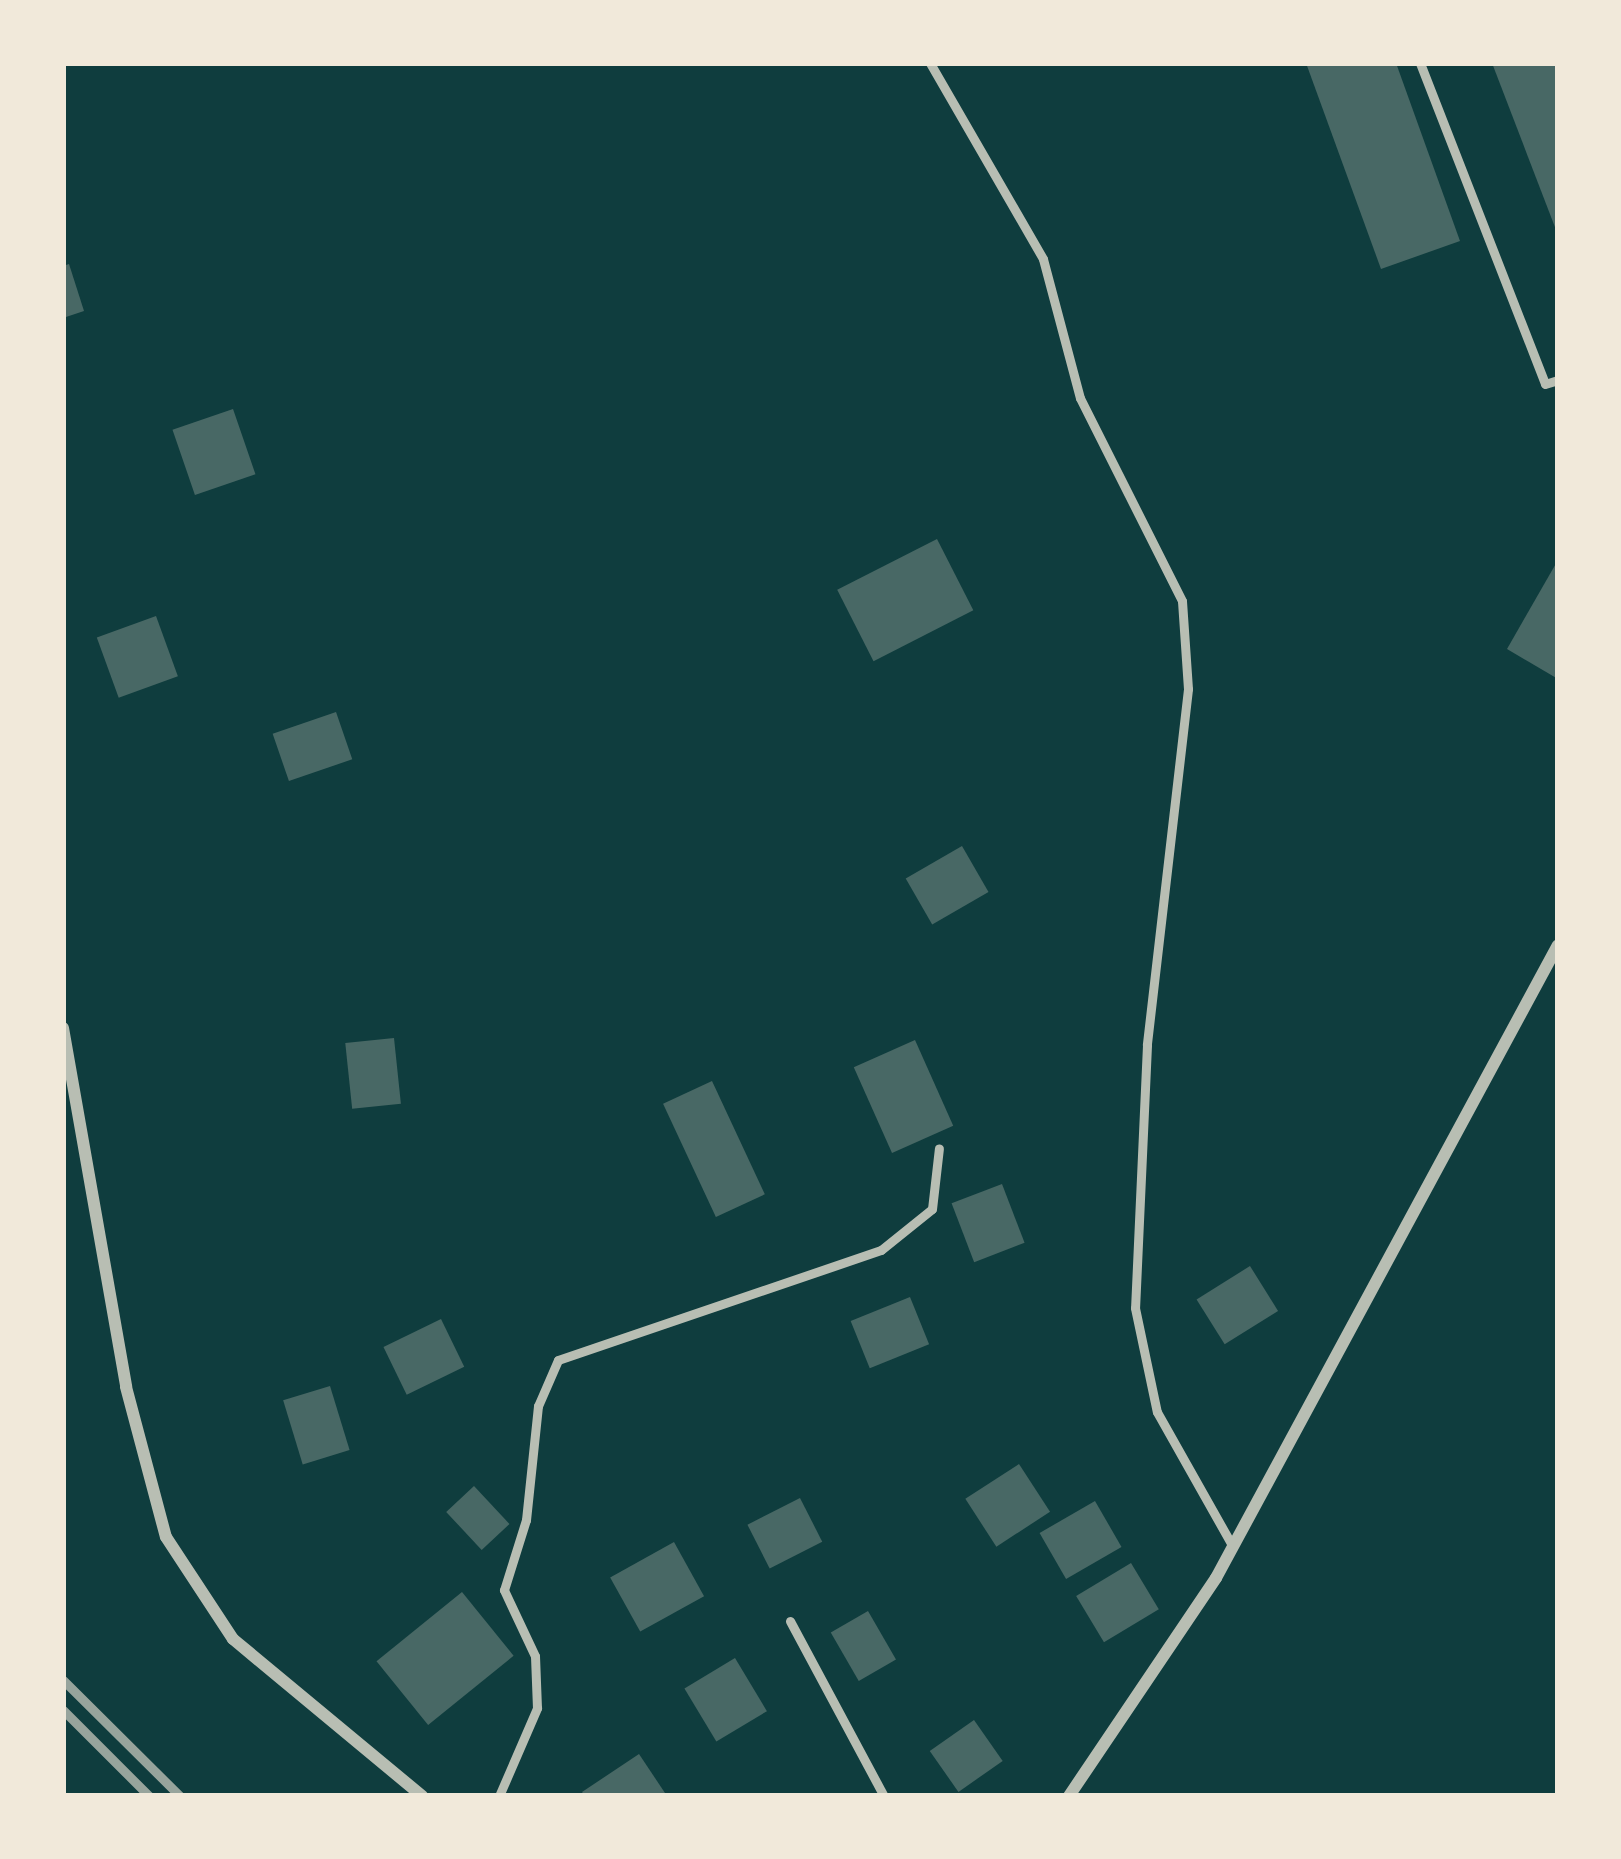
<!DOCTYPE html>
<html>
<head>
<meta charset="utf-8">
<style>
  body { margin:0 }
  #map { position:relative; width:1621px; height:1859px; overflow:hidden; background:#0f3d3e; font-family:"DM Sans",sans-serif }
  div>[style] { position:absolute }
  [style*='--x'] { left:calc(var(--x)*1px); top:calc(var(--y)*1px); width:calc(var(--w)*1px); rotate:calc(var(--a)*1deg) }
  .building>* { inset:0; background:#486865; transform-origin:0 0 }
  .service>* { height:9px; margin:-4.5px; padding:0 4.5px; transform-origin:4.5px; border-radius:4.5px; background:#b8beb3 }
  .minor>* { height:12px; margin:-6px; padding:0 6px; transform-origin:6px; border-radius:6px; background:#b8beb3 }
  .rail>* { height:9px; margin:-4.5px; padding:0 4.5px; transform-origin:4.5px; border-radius:4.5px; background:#97a49c }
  span { translate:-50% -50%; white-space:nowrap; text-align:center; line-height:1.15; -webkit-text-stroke:9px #f1e9da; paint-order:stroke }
  .frame { position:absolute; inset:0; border:66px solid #f1e9da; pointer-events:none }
</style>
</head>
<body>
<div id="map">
  <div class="building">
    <i style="clip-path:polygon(1306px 63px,1396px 63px,1460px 241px,1381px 269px)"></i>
    <i style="clip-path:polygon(1492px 63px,1558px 63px,1558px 235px)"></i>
    <i style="clip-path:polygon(69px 264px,84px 311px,63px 318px,63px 266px)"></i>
    <i style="left:233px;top:409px;width:69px;height:64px;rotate:71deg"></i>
    <i style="left:937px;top:539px;width:80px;height:112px;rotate:63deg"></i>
    <i style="clip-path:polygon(1558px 560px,1558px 679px,1507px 649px)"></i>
    <i style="left:156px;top:616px;width:64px;height:63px;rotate:70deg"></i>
    <i style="left:336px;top:712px;width:50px;height:67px;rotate:71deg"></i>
    <i style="left:962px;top:846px;width:53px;height:65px;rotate:60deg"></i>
    <i style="left:394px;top:1038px;width:66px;height:49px;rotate:84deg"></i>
    <i style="left:915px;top:1040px;width:94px;height:67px;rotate:66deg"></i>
    <i style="left:712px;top:1081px;width:125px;height:54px;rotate:65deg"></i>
    <i style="left:1002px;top:1184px;width:63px;height:54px;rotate:69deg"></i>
    <i style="left:1250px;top:1266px;width:53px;height:63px;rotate:58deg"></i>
    <i style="left:910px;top:1297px;width:51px;height:64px;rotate:68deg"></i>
    <i style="left:441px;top:1319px;width:53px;height:64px;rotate:64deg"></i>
    <i style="left:330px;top:1386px;width:67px;height:49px;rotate:73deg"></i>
    <i style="left:1019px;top:1464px;width:57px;height:64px;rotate:57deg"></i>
    <i style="left:474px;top:1486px;width:52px;height:38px;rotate:47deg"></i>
    <i style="left:800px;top:1498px;width:49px;height:59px;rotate:63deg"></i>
    <i style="left:1095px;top:1501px;width:53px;height:64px;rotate:60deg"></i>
    <i style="left:674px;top:1542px;width:62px;height:73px;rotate:61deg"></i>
    <i style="left:1131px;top:1563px;width:54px;height:64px;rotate:59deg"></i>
    <i style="left:462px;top:1592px;width:82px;height:110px;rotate:51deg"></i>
    <i style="left:868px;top:1611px;width:56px;height:43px;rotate:60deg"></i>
    <i style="left:735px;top:1658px;width:62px;height:59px;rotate:59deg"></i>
    <i style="left:974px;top:1720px;width:50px;height:54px;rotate:55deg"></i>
    <i style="clip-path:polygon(639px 1754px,667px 1796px,585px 1796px,582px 1792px)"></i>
  </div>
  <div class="service">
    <i style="--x:930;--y:63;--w:226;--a:60"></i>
    <i style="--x:1043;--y:259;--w:144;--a:75.1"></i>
    <i style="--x:1080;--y:398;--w:227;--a:63.3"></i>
    <i style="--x:1182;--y:601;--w:88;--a:86.1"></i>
    <i style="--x:1188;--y:689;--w:358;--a:96.6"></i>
    <i style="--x:1147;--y:1045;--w:263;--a:92.6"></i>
    <i style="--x:1135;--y:1308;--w:106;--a:78.1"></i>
    <i style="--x:1157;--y:1412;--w:155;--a:60.6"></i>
    <i style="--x:1420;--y:63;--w:344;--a:68.7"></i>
    <i style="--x:1545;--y:384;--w:14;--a:-17"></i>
    <i style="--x:790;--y:1621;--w:199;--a:61.8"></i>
    <i style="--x:499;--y:1796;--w:96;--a:-66.6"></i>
    <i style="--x:537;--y:1708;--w:52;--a:-92.2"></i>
    <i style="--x:535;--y:1656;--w:73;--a:-115.2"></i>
    <i style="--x:504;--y:1590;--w:73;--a:-72.6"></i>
    <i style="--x:526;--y:1520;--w:115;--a:-84"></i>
    <i style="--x:538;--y:1406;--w:50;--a:-66.5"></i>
    <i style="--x:558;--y:1360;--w:341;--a:-18.8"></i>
    <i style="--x:881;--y:1250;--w:65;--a:-38.8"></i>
    <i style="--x:932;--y:1209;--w:61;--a:-83.5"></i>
  </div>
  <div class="minor">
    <i style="--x:63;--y:1028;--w:364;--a:80"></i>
    <i style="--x:126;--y:1387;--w:155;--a:75.1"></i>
    <i style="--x:166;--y:1537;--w:122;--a:56.7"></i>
    <i style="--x:233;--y:1639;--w:246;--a:39.7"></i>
    <i style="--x:1069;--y:1796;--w:263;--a:-56"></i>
    <i style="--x:1216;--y:1578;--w:719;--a:-61.62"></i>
  </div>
  <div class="rail">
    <i style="--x:63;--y:1680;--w:165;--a:44.8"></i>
    <i style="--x:63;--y:1710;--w:122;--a:45"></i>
  </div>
  <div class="frame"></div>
</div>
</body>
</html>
